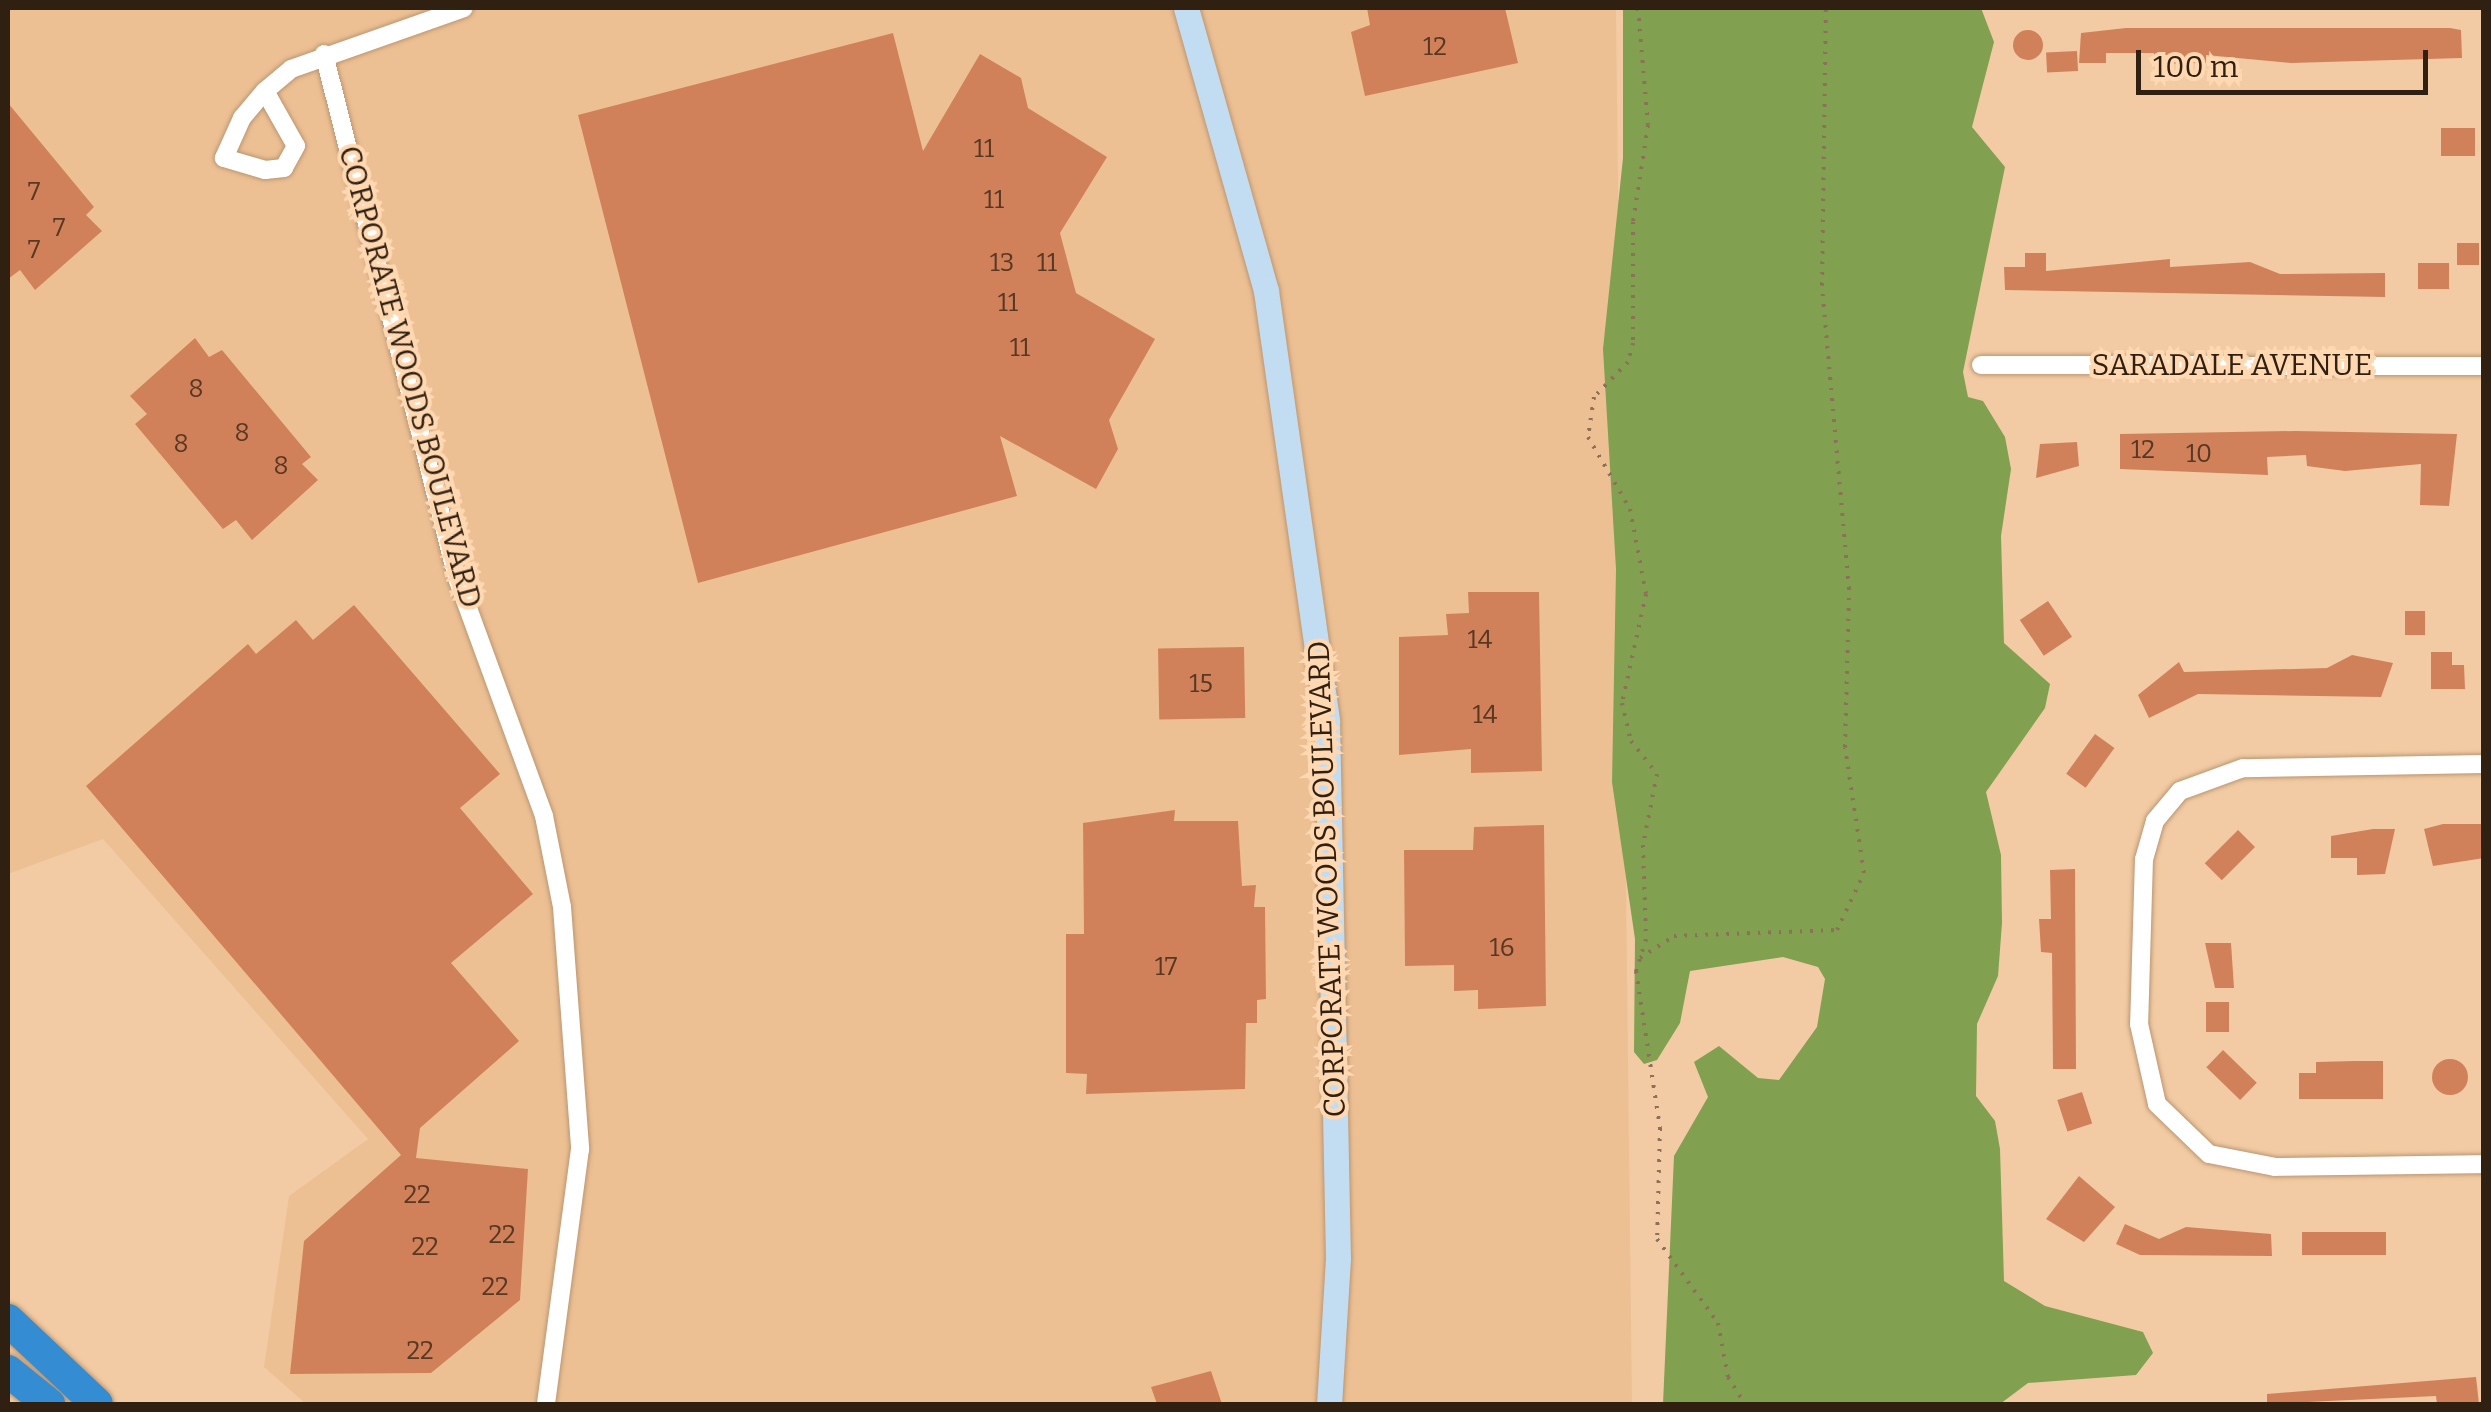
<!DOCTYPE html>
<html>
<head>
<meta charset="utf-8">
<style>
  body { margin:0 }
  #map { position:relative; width:2491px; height:1412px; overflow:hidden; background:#f2cba4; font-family:Bitter,serif }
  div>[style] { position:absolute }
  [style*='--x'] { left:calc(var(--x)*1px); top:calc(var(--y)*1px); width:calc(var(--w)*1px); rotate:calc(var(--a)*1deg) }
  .built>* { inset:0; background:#edc094 }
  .forest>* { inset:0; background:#81a050 }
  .building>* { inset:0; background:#d1815a; transform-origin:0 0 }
  .round { border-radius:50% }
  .path>* { height:4px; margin-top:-2px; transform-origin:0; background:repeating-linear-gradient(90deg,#8c7157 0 2.5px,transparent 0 10.5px) }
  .roads { filter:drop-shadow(0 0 2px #bb9671) drop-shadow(0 0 2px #bb9671) }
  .street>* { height:18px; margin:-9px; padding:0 9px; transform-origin:9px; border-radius:9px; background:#fff }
  .secondary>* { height:25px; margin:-12.5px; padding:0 12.5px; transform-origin:12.5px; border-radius:12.5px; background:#c2ddf2 }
  .highway>* { height:32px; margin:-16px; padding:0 16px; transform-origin:16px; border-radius:16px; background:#348dd3 }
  span { translate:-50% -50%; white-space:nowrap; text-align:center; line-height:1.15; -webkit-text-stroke:8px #ffd8b1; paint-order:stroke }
  .number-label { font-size:25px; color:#583823 }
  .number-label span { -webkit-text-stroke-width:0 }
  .street-label { font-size:30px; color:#2f2011 }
  .frame { position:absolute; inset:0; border:10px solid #2f2011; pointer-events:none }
  .scale { position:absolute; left:2136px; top:50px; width:292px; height:45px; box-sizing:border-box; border:5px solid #2f2011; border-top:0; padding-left:12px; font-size:30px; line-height:35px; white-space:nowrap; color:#2f2011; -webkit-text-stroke:8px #ffd8b1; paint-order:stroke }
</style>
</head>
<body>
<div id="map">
  <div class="built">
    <i style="clip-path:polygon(8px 8px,1616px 8px,1632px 1404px,306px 1404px,264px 1367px,289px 1196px,368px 1139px,103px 839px,8px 874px)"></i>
  </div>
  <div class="forest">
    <i style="clip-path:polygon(1623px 8px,1981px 8px,1994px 42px,1972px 127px,2005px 167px,1963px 372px,1968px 397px,1983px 401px,2005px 437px,2011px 469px,2001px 536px,2004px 643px,2050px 684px,2045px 708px,1986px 792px,2001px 855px,2002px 923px,1998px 976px,1977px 1024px,1976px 1096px,1995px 1121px,2000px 1149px,2004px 1281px,2045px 1306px,2143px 1332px,2153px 1353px,2136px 1375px,2028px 1383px,2000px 1404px,1663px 1404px,1674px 1156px,1708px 1097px,1694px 1062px,1719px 1046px,1758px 1078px,1779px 1080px,1817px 1027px,1825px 979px,1818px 967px,1783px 957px,1690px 971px,1680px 1023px,1657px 1060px,1644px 1064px,1634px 1052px,1635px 939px,1612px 782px,1616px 569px,1603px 349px,1623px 158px)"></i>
  </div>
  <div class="building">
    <i style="clip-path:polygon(1367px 8px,1505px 8px,1518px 63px,1365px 96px,1351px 32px,1370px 25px)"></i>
    <i style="clip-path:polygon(2126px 28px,2450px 28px,2461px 30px,2462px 58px,2291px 63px,2206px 55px,2206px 63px,2154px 64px,2154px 53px,2106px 53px,2106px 63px,2079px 63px,2081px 33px)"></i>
    <i class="round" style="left:2013px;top:30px;width:30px;height:30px"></i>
    <i style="clip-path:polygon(893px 33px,923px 151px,980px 54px,1021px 78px,1028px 108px,1107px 157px,1060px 233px,1076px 293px,1155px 339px,1109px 420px,1118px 449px,1096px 489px,1000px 436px,1017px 496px,698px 583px,578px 115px)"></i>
    <i style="left:2077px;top:51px;width:20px;height:31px;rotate:87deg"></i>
    <i style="clip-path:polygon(8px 103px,94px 207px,86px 215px,102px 231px,35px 290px,20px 270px,8px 279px)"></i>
    <i style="left:2475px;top:128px;width:28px;height:34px;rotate:90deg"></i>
    <i style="left:2457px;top:243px;width:22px;height:22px"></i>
    <i style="clip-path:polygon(2025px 253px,2046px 253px,2046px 271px,2170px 259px,2170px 267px,2250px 262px,2280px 274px,2385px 273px,2385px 297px,2005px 290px,2004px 267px,2025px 267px)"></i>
    <i style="left:2418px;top:263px;width:31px;height:26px"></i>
    <i style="clip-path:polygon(195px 338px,209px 357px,222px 350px,311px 457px,302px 464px,318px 480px,252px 540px,236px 520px,223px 529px,135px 424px,147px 414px,130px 396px)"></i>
    <i style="clip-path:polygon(2295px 431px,2457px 434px,2449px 506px,2420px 505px,2421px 464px,2345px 471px,2307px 466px,2306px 455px,2267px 457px,2268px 475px,2120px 469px,2120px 434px)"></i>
    <i style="clip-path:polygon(2077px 442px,2079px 466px,2036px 478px,2040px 444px)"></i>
    <i style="clip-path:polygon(1468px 592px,1539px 592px,1542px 771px,1471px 773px,1471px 749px,1399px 755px,1399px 637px,1448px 635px,1446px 614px,1469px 613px)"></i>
    <i style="left:2048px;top:601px;width:43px;height:34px;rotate:56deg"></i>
    <i style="clip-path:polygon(354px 605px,500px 774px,460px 808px,533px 894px,451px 963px,519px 1041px,420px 1128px,416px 1158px,528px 1169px,520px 1300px,431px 1373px,290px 1374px,304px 1241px,401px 1155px,86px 786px,248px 644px,256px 654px,296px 620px,313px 640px)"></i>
    <i style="left:2405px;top:611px;width:20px;height:24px"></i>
    <i style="left:1244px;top:647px;width:71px;height:86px;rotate:89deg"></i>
    <i style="clip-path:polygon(2431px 652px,2452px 652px,2452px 665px,2464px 665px,2465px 689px,2431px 689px)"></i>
    <i style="clip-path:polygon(2352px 655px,2393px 663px,2381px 697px,2198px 694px,2149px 718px,2138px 695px,2179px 662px,2184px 672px,2327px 668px)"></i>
    <i style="left:2095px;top:734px;width:24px;height:49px;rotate:36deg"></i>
    <i style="clip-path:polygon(1175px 810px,1174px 821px,1238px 821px,1242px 886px,1256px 885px,1254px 907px,1265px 907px,1266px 999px,1257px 1000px,1257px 1023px,1246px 1023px,1245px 1089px,1086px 1094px,1087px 1074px,1066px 1073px,1066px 934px,1084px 934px,1083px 823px)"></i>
    <i style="clip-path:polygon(2443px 824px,2484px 824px,2484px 858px,2433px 866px,2424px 829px)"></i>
    <i style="clip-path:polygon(1544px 825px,1546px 1006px,1478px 1009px,1478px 990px,1454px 991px,1454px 965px,1405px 966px,1404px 850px,1473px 850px,1474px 827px)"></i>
    <i style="clip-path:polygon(2373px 829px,2395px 829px,2385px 874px,2357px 875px,2357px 858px,2331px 858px,2331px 836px)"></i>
    <i style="left:2238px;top:830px;width:24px;height:47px;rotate:45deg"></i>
    <i style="clip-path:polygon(2075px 869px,2076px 1069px,2053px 1069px,2052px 953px,2041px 952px,2039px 919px,2051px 919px,2050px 870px)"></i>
    <i style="clip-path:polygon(2205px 943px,2231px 943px,2234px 988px,2215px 988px)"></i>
    <i style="left:2206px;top:1002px;width:23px;height:30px"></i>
    <i style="left:2223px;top:1050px;width:47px;height:24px;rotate:44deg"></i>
    <i class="round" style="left:2432px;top:1059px;width:36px;height:36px"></i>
    <i style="clip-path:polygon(2355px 1061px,2383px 1061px,2383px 1099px,2299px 1099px,2299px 1073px,2316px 1073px,2316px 1062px)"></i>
    <i style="left:2082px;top:1092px;width:33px;height:26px;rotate:72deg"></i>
    <i style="clip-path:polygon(2079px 1176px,2115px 1207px,2084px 1242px,2046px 1219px)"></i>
    <i style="clip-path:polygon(2125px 1224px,2159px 1239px,2186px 1227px,2271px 1234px,2272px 1256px,2140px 1255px,2116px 1244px)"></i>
    <i style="left:2386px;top:1232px;width:23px;height:84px;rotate:90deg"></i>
    <i style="clip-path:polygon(1211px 1371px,1222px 1404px,1157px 1404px,1151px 1387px)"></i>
    <i style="clip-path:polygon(2476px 1377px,2479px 1404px,2437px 1404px,2436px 1396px,2267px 1404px,2267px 1394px)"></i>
  </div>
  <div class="path">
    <i style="--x:1638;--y:8;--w:117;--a:85.1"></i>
    <i style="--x:1648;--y:125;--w:98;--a:98.8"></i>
    <i style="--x:1633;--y:222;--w:121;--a:90"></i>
    <i style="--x:1633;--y:343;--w:20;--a:105"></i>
    <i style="--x:1628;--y:362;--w:49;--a:134.2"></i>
    <i style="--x:1594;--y:397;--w:40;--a:98.5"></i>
    <i style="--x:1588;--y:437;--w:83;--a:59.7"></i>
    <i style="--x:1630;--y:509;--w:86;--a:79.3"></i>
    <i style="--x:1646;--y:594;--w:112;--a:102.4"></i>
    <i style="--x:1622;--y:703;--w:39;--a:77"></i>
    <i style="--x:1631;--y:741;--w:42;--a:51.8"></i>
    <i style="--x:1657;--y:774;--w:72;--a:101.2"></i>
    <i style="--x:1643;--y:845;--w:94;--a:88.2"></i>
    <i style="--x:1646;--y:939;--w:34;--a:107"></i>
    <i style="--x:1636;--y:971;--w:159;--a:81.3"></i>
    <i style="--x:1660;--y:1128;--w:111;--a:91.5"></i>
    <i style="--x:1657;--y:1239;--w:104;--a:54"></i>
    <i style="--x:1718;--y:1323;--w:55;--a:79.5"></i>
    <i style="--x:1728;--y:1377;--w:32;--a:58"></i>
    <i style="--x:1640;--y:958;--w:40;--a:-32.9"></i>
    <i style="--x:1674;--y:936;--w:163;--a:-2.1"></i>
    <i style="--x:1837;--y:930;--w:63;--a:-64.7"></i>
    <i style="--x:1864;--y:873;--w:127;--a:-98.6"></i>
    <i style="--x:1845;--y:747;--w:158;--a:-88.5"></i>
    <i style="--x:1849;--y:589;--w:305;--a:-95.1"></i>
    <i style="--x:1822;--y:285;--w:277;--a:-89.2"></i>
  </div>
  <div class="roads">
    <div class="street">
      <i style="--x:324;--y:54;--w:541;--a:75.76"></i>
      <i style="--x:457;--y:578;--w:253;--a:69.9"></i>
      <i style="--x:544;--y:816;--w:93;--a:78.8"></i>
      <i style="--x:562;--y:907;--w:243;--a:85.7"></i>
      <i style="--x:580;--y:1149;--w:257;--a:97.6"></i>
      <i style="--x:265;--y:91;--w:63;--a:60.6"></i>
      <i style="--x:296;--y:146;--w:25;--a:119"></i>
      <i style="--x:284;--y:168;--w:19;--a:174"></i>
      <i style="--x:265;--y:170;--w:43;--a:-163.7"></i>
      <i style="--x:224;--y:158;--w:44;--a:-65.8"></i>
      <i style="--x:242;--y:118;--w:35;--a:-50"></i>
      <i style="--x:265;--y:91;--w:34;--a:-40"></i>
      <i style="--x:291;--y:69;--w:183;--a:-19.4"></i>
      <i style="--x:1981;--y:365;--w:503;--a:0.11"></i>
      <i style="--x:2484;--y:764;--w:241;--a:179"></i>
      <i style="--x:2243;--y:768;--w:67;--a:159.9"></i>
      <i style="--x:2180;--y:791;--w:39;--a:130"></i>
      <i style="--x:2155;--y:821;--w:40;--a:106"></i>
      <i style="--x:2144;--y:859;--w:165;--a:91.7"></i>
      <i style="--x:2139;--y:1024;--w:82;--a:77.3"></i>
      <i style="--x:2157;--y:1104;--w:72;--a:43.9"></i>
      <i style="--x:2209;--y:1154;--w:67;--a:11.1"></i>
      <i style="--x:2275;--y:1167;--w:209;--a:-0.8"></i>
    </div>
    <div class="secondary">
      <i style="--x:1186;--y:8;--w:294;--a:74.2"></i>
      <i style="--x:1266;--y:291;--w:434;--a:81.9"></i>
      <i style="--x:1327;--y:721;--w:537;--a:88.83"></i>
      <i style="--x:1338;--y:1258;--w:146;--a:93.5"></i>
    </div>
    <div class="highway">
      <i style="--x:8;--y:1320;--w:122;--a:43.3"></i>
      <i style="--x:8;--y:1371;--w:53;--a:38.8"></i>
    </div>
  </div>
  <div class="number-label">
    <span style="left:1435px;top:47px">12</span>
    <span style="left:984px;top:149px">11</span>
    <span style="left:34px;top:192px">7</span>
    <span style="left:994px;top:200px">11</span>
    <span style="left:59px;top:228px">7</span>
    <span style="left:34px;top:250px">7</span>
    <span style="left:1002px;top:263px">13</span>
    <span style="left:1047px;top:263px">11</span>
    <span style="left:1008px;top:303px">11</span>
    <span style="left:1020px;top:348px">11</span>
    <span style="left:196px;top:389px">8</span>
    <span style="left:242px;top:433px">8</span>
    <span style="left:181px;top:444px">8</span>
    <span style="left:2143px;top:450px">12</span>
    <span style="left:2199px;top:454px">10</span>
    <span style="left:281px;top:466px">8</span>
    <span style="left:1480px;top:640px">14</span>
    <span style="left:1201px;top:684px">15</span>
    <span style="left:1485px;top:715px">14</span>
    <span style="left:1502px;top:948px">16</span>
    <span style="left:1166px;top:967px">17</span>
    <span style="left:417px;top:1195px">22</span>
    <span style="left:502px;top:1235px">22</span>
    <span style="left:425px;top:1247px">22</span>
    <span style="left:495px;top:1287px">22</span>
    <span style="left:420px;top:1351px">22</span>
  </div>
  <div class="street-label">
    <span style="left:2232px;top:365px">SARADALE AVENUE</span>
    <span style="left:410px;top:377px;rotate:75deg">CORPORATE WOODS BOULEVARD</span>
    <span style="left:1327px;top:879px;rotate:-92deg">CORPORATE WOODS BOULEVARD</span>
  </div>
  <div class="frame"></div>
  <div class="scale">100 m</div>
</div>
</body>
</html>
